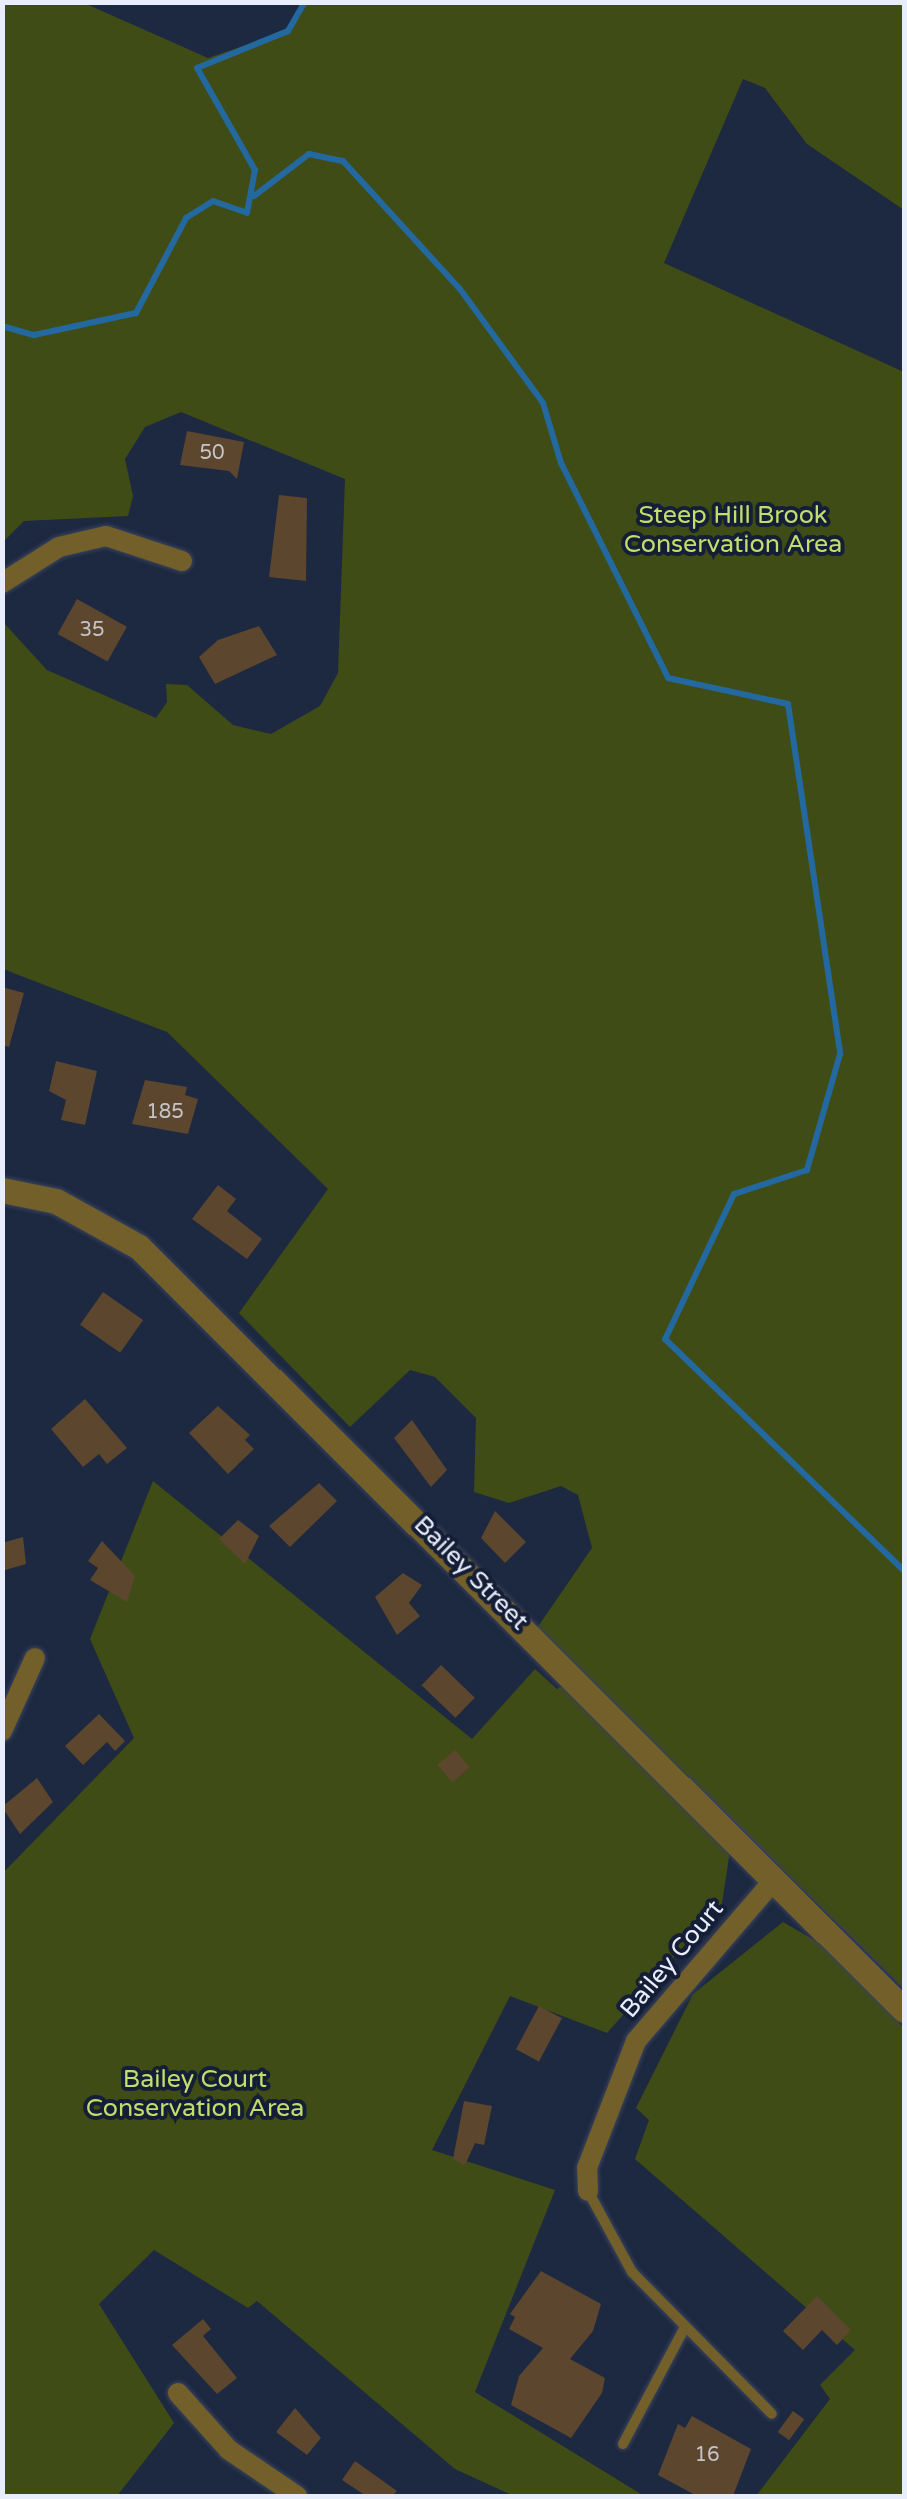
<!DOCTYPE html>
<html>
<head>
<meta charset="utf-8">
<style>
  body { margin:0 }
  #map { position:relative; width:907px; height:2499px; overflow:hidden; background:#1d2841; font-family:"Varela Round",sans-serif }
  div>[style] { position:absolute }
  [style*='--x'] { left:calc(var(--x)*1px); top:calc(var(--y)*1px); width:calc(var(--w)*1px); rotate:calc(var(--a)*1deg) }
  .green>* { inset:0; background:#404c16 }
  .stream>* { height:6px; margin:-3px; padding:0 3px; transform-origin:3px; border-radius:3px; background:#2369a0 }
  .building>* { inset:0; background:#5c462d; transform-origin:0 0 }
  .roads { filter:drop-shadow(0 0 2px #39445b) drop-shadow(0 0 2px #39445b) }
  .service>* { height:10px; margin:-5px; padding:0 5px; transform-origin:5px; border-radius:5px; background:#735f29 }
  .minor>* { height:20px; margin:-10px; padding:0 10px; transform-origin:10px; border-radius:10px; background:#735f29 }
  .tertiary>* { height:25px; margin:-12.5px; padding:0 12.5px; transform-origin:12.5px; border-radius:12.5px; background:#735f29 }
  span { translate:-50% -50%; white-space:nowrap; text-align:center; line-height:1.15; -webkit-text-stroke:8px #141e36; paint-order:stroke }
  .number-label { font-size:20px; color:#c5c4c8 }
  .number-label span { -webkit-text-stroke-width:0 }
  .park-label { font-size:25px; color:#c3dd6d }
  .street-label { font-size:25px; color:#e8eefc }
  .frame { position:absolute; inset:0; border:5px solid #e8eefc; pointer-events:none }
</style>
</head>
<body>
<div id="map">
  <div class="green">
    <i style="clip-path:polygon(3px 3px,84px 3px,208px 58px,288px 31px,305px 3px,904px 3px,904px 210px,807px 144px,765px 88px,743px 79px,664px 263px,904px 372px,904px 1989px,537px 1628px,592px 1548px,578px 1495px,561px 1486px,509px 1503px,474px 1492px,476px 1418px,435px 1377px,410px 1370px,350px 1427px,239px 1313px,328px 1189px,167px 1032px,3px 969px,3px 622px,47px 670px,156px 718px,167px 702px,166px 684px,187px 685px,233px 725px,271px 734px,320px 706px,338px 673px,345px 479px,181px 412px,145px 427px,125px 459px,133px 496px,128px 516px,24px 521px,3px 542px)"></i>
    <i style="clip-path:polygon(153px 1481px,472px 1739px,535px 1669px,557px 1689px,563px 1685px,730px 1851px,722px 1903px,607px 2033px,510px 1996px,432px 2150px,555px 2190px,475px 2392px,644px 2496px,514px 2496px,455px 2469px,257px 2301px,248px 2308px,154px 2250px,99px 2304px,174px 2423px,117px 2496px,3px 2496px,2px 1874px,134px 1738px,90px 1639px)"></i>
    <i style="clip-path:polygon(783px 1922px,821px 1944px,904px 2028px,904px 2496px,756px 2496px,830px 2399px,820px 2385px,855px 2350px,635px 2159px,649px 2120px,636px 2108px,693px 1994px)"></i>
  </div>
  <div class="stream">
    <i style="--x:254;--y:196;--w:69;--a:-37.4"></i>
    <i style="--x:309;--y:154;--w:35;--a:12"></i>
    <i style="--x:343;--y:161;--w:173;--a:47.6"></i>
    <i style="--x:460;--y:289;--w:141;--a:53.9"></i>
    <i style="--x:543;--y:403;--w:63;--a:73.3"></i>
    <i style="--x:561;--y:463;--w:240;--a:63.5"></i>
    <i style="--x:668;--y:678;--w:123;--a:12.2"></i>
    <i style="--x:788;--y:704;--w:354;--a:81.5"></i>
    <i style="--x:840;--y:1054;--w:121;--a:105.9"></i>
    <i style="--x:807;--y:1170;--w:77;--a:161.8"></i>
    <i style="--x:734;--y:1194;--w:161;--a:115.4"></i>
    <i style="--x:665;--y:1339;--w:333;--a:44.1"></i>
    <i style="--x:2;--y:326;--w:33;--a:16"></i>
    <i style="--x:34;--y:335;--w:104;--a:-12.2"></i>
    <i style="--x:136;--y:313;--w:107;--a:-62.2"></i>
    <i style="--x:186;--y:218;--w:32;--a:-32"></i>
    <i style="--x:213;--y:201;--w:36;--a:19"></i>
    <i style="--x:247;--y:213;--w:44;--a:-79.5"></i>
    <i style="--x:255;--y:170;--w:117;--a:-119.6"></i>
    <i style="--x:197;--y:68;--w:98;--a:-22.1"></i>
    <i style="--x:288;--y:31;--w:34;--a:-60"></i>
  </div>
  <div class="building">
    <i style="clip-path:polygon(187px 431px,244px 442px,237px 479px,229px 471px,180px 465px)"></i>
    <i style="clip-path:polygon(279px 495px,307px 498px,306px 581px,269px 577px)"></i>
    <i style="left:77px;top:599px;width:57px;height:40px;rotate:29deg"></i>
    <i style="clip-path:polygon(259px 626px,277px 655px,215px 684px,199px 657px,218px 640px)"></i>
    <i style="clip-path:polygon(2px 987px,24px 993px,9px 1047px,2px 1045px)"></i>
    <i style="clip-path:polygon(56px 1061px,97px 1071px,85px 1125px,61px 1120px,66px 1100px,49px 1091px)"></i>
    <i style="clip-path:polygon(145px 1080px,187px 1087px,185px 1095px,198px 1099px,188px 1134px,132px 1124px)"></i>
    <i style="clip-path:polygon(218px 1185px,236px 1199px,227px 1211px,262px 1239px,247px 1259px,192px 1219px)"></i>
    <i style="left:103px;top:1292px;width:49px;height:40px;rotate:35deg"></i>
    <i style="clip-path:polygon(85px 1399px,127px 1448px,107px 1464px,99px 1454px,83px 1467px,51px 1429px)"></i>
    <i style="clip-path:polygon(218px 1406px,250px 1435px,245px 1440px,254px 1449px,228px 1474px,189px 1433px)"></i>
    <i style="clip-path:polygon(412px 1420px,447px 1470px,431px 1487px,394px 1438px)"></i>
    <i style="clip-path:polygon(319px 1483px,337px 1501px,290px 1547px,269px 1526px)"></i>
    <i style="clip-path:polygon(495px 1511px,526px 1542px,505px 1563px,481px 1538px)"></i>
    <i style="clip-path:polygon(238px 1520px,259px 1536px,245px 1564px,219px 1539px)"></i>
    <i style="clip-path:polygon(23px 1537px,26px 1564px,2px 1571px,2px 1543px)"></i>
    <i style="clip-path:polygon(102px 1541px,135px 1576px,127px 1602px,90px 1580px,98px 1568px,88px 1561px)"></i>
    <i style="clip-path:polygon(403px 1573px,422px 1585px,409px 1603px,420px 1616px,397px 1635px,375px 1597px)"></i>
    <i style="left:441px;top:1665px;width:47px;height:28px;rotate:44deg"></i>
    <i style="clip-path:polygon(99px 1714px,125px 1741px,115px 1751px,107px 1742px,83px 1765px,65px 1746px)"></i>
    <i style="left:455px;top:1750px;width:23px;height:23px;rotate:50deg"></i>
    <i style="clip-path:polygon(37px 1778px,53px 1802px,20px 1834px,2px 1807px)"></i>
    <i style="left:539px;top:2006px;width:26px;height:49px;rotate:28deg"></i>
    <i style="clip-path:polygon(464px 2101px,492px 2106px,484px 2145px,475px 2143px,465px 2165px,453px 2159px)"></i>
    <i style="clip-path:polygon(541px 2271px,601px 2304px,593px 2331px,570px 2359px,605px 2378px,602px 2393px,571px 2438px,511px 2405px,519px 2376px,543px 2348px,509px 2329px,515px 2317px,510px 2314px)"></i>
    <i style="clip-path:polygon(817px 2296px,851px 2330px,837px 2345px,822px 2330px,803px 2350px,783px 2331px)"></i>
    <i style="clip-path:polygon(203px 2319px,211px 2329px,203px 2336px,237px 2378px,217px 2394px,172px 2345px)"></i>
    <i style="clip-path:polygon(295px 2408px,321px 2438px,307px 2455px,276px 2432px)"></i>
    <i style="left:793px;top:2411px;width:14px;height:26px;rotate:36deg"></i>
    <i style="clip-path:polygon(692px 2416px,751px 2449px,733px 2496px,697px 2496px,658px 2475px,678px 2424px,685px 2428px)"></i>
    <i style="clip-path:polygon(355px 2461px,397px 2491px,392px 2496px,366px 2496px,342px 2480px)"></i>
  </div>
  <div class="roads">
    <div class="service">
      <i style="--x:588;--y:2191;--w:92;--a:61.5"></i>
      <i style="--x:632;--y:2272;--w:199;--a:45.4"></i>
      <i style="--x:623;--y:2444;--w:132;--a:-62.1"></i>
    </div>
    <div class="minor">
      <i style="--x:2;--y:583;--w:67;--a:-32.3"></i>
      <i style="--x:59;--y:547;--w:48;--a:-13.2"></i>
      <i style="--x:106;--y:536;--w:80;--a:18.2"></i>
      <i style="--x:2;--y:1731;--w:80;--a:-65.7"></i>
      <i style="--x:588;--y:2191;--w:23;--a:-92"></i>
      <i style="--x:587;--y:2168;--w:136;--a:-68.9"></i>
      <i style="--x:636;--y:2041;--w:211;--a:-49.4"></i>
      <i style="--x:178;--y:2393;--w:76;--a:48.2"></i>
      <i style="--x:229;--y:2450;--w:82;--a:34.1"></i>
    </div>
    <div class="tertiary">
      <i style="--x:2;--y:1190;--w:55;--a:11.5"></i>
      <i style="--x:56;--y:1201;--w:95;--a:29"></i>
      <i style="--x:139;--y:1247;--w:1080;--a:44.93"></i>
    </div>
  </div>
  <div class="number-label">
    <span style="left:212px;top:453px">50</span>
    <span style="left:92px;top:630px">35</span>
    <span style="left:165px;top:1112px">185</span>
    <span style="left:707px;top:2455px">16</span>
  </div>
  <div class="park-label">
    <span style="left:733px;top:530px">Steep Hill Brook<br>Conservation Area</span>
    <span style="left:195px;top:2094px">Bailey Court<br>Conservation Area</span>
  </div>
  <div class="street-label">
    <span style="left:471px;top:1573px;rotate:45deg">Bailey Street</span>
    <span style="left:672px;top:1959px;rotate:-50deg">Bailey Court</span>
  </div>
  <div class="frame"></div>
</div>
</body>
</html>
